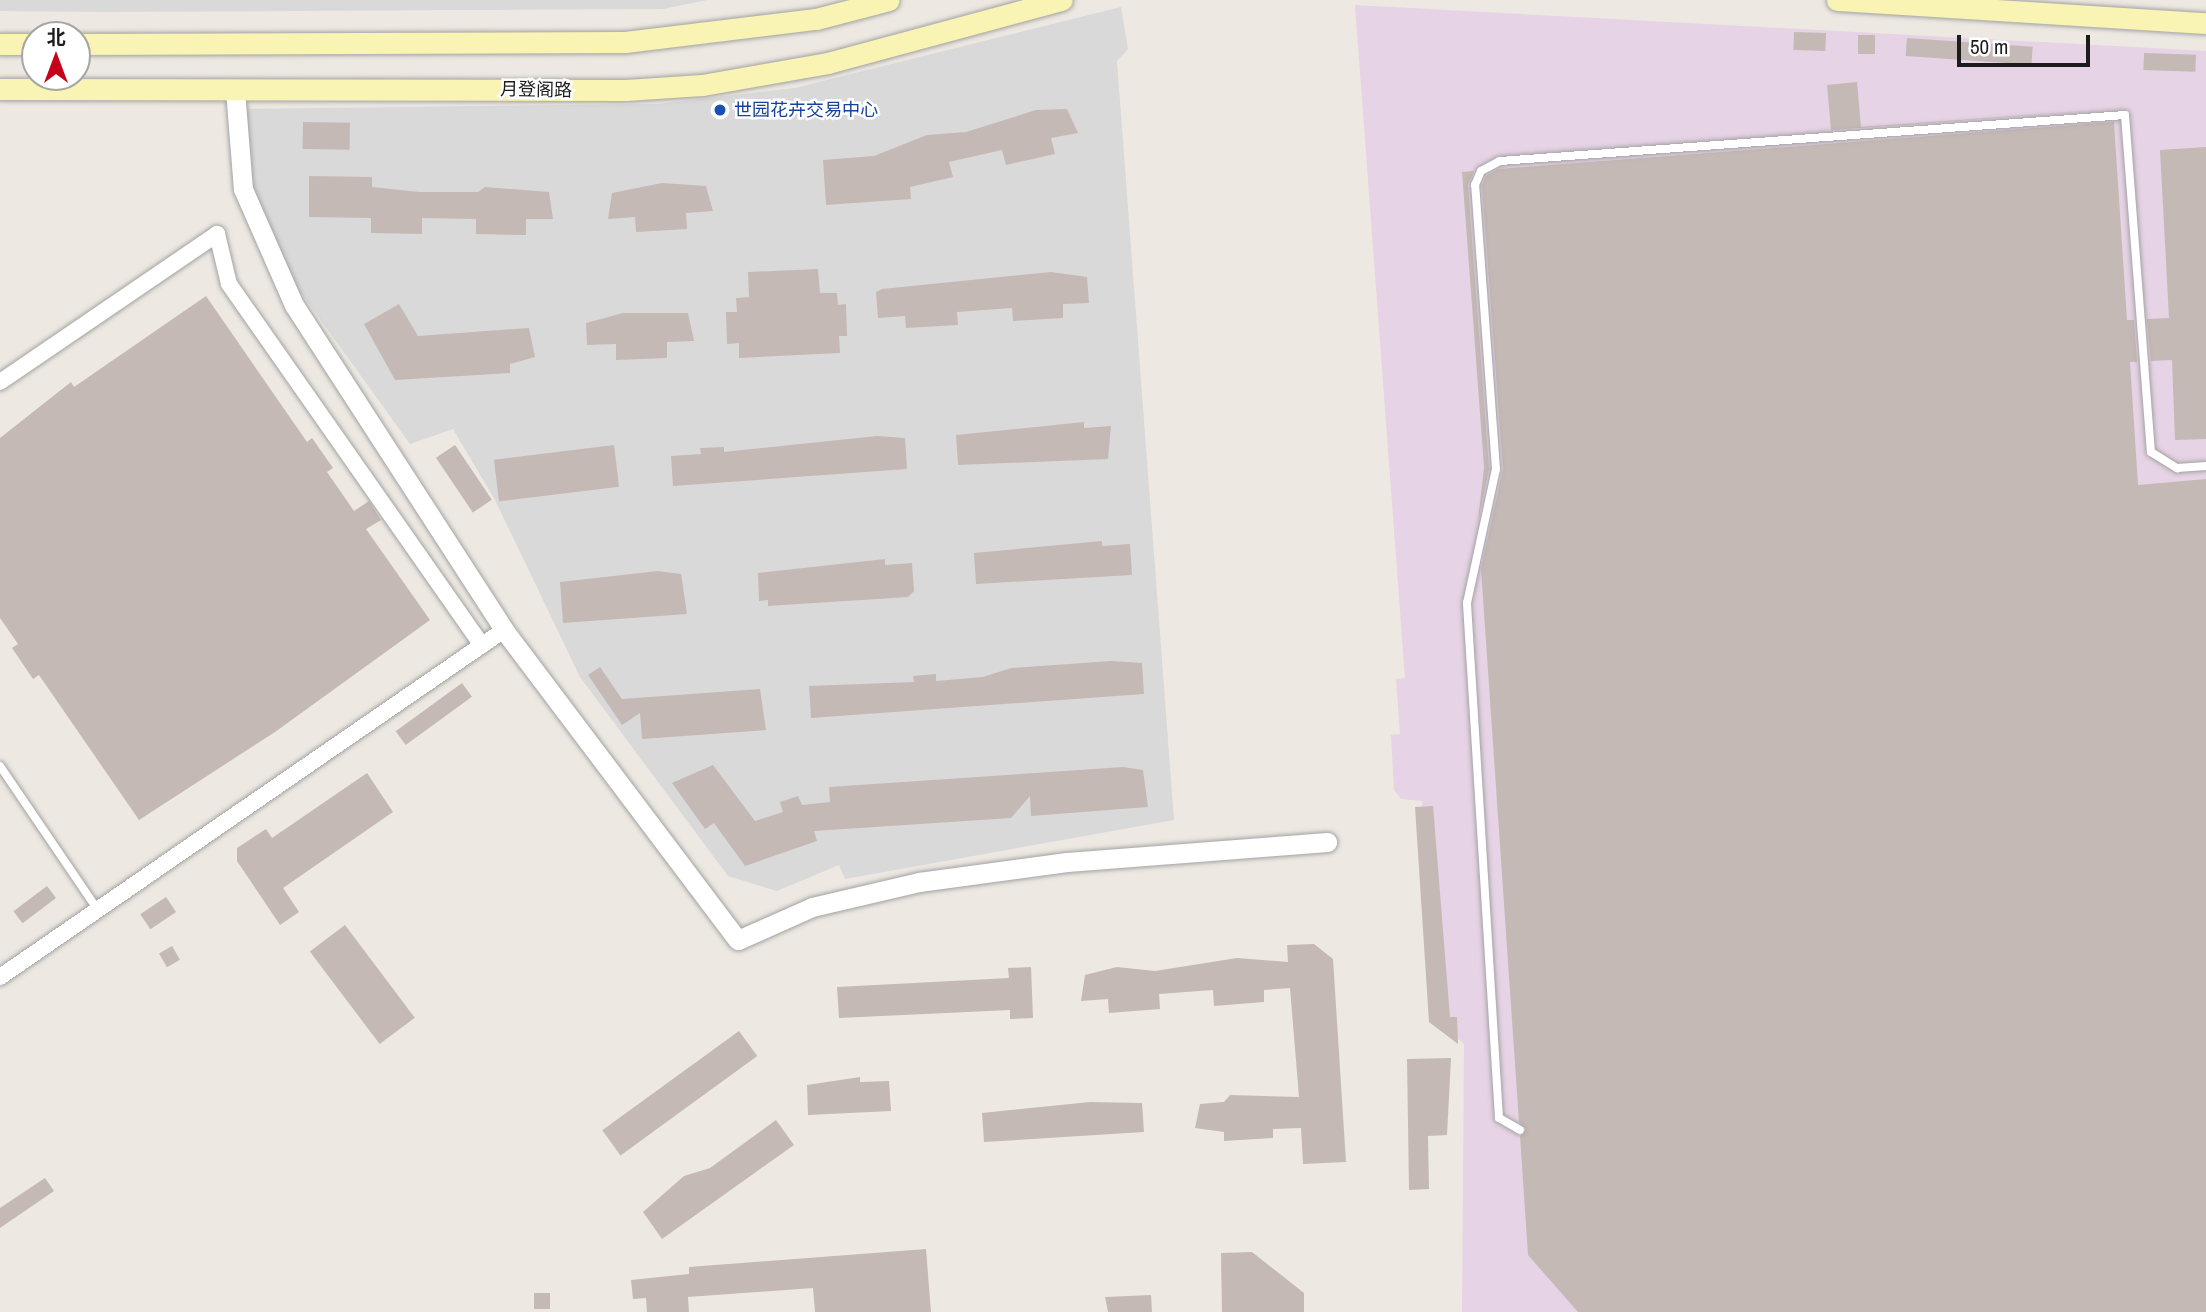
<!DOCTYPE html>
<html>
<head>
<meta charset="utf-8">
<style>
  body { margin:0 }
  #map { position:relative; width:2206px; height:1312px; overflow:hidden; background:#ede8e1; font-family:"Archivo Narrow","Noto Sans SC",sans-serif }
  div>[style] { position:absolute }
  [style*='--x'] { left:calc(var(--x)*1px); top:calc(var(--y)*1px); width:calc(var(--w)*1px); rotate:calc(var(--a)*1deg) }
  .residential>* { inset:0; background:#dad9d9 }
  .industrial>* { inset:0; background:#e6d3e5 }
  .building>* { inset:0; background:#c5b9b5; transform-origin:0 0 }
  .roads { filter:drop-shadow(0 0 2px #a3a3a3) drop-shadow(0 0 2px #a3a3a3) }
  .service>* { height:8px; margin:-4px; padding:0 4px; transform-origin:4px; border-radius:4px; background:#fff }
  .minor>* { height:16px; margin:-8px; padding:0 8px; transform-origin:8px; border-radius:8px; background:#fff }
  .tertiary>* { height:19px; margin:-9.5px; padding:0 9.5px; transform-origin:9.5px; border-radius:9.5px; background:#fff }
  .secondary>* { height:21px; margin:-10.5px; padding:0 10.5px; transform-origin:10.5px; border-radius:10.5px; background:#f9f3b4 }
  .dots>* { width:19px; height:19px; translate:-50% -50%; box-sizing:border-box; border:4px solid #fff; border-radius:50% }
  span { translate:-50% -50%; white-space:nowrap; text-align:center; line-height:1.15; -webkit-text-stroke:5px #fff; paint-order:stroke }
  .street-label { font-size:18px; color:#1c1c1c }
  .transit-label { font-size:18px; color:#164399 }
  .left { translate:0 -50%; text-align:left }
  .north { position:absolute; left:21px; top:21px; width:70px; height:70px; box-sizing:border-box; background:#fff; border:2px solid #a4a4a4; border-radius:50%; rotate:0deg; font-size:19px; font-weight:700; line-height:28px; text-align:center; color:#1c1c1c }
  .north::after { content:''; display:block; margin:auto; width:24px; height:32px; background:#c6011b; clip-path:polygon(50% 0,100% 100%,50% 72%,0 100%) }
  .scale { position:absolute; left:1957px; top:35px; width:133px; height:32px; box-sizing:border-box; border:4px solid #1c1c1c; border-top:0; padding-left:9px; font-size:21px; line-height:24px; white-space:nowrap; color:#1c1c1c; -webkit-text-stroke:5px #fff; paint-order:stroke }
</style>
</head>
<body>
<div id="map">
  <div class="residential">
    <i style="clip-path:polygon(0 0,707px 0,663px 9px,104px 12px,0 11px)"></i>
    <i style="clip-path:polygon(1121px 7px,1128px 49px,1117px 61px,1174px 820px,845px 879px,839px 865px,777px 891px,728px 876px,580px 677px,495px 500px,453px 429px,410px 444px,253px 226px,242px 109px,657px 104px,795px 88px)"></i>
  </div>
  <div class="industrial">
    <i style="clip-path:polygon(1355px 5px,2206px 51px,2206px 1312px,1462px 1312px,1464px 1044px,1436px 1019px,1422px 801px,1401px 799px,1394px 790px,1391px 735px,1400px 734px,1396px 679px,1405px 678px)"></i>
  </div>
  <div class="building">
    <i style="left:1794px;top:32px;width:32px;height:18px;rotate:2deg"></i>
    <i style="left:1858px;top:35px;width:17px;height:19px"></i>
    <i style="left:1907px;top:38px;width:126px;height:18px;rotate:4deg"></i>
    <i style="left:2144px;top:53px;width:52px;height:17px;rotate:2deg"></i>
    <i style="clip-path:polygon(1857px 82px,1861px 127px,2113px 109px,1711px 139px,1831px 130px,1827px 85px)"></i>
    <i style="clip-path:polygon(1067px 109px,1078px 133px,1051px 138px,1055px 154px,1006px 165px,1002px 150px,949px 162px,953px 177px,910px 187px,911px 199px,826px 205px,823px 160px,874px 156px,927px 135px,966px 132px,1036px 110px)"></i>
    <i style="left:303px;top:122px;width:47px;height:27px;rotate:1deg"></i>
    <i style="clip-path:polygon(2114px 122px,2127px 320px,2134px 320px,2137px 362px,2130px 362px,2138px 485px,2206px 479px,2206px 1312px,1578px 1312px,1528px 1255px,1520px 1136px,1526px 1129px,1519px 1122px,1481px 569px,1503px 469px,1482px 186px,1486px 176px,1498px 169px)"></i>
    <i style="clip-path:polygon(2206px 147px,2206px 439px,2175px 440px,2172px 360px,2151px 361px,2147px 319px,2169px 318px,2160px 150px)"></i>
    <i style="clip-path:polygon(1474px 171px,1468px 185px,1489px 469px,1478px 521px,1484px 467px,1462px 172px)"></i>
    <i style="clip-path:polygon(309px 176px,372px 177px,372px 187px,419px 192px,478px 192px,485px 187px,549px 192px,553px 219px,526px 219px,526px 235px,476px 234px,476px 219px,422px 218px,422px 234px,371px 233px,371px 218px,309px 217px)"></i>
    <i style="clip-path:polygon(662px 183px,706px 186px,713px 211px,686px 213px,687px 229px,636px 232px,635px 217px,608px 219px,612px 193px)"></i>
    <i style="clip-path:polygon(818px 269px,820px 293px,837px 293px,838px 305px,846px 304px,847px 336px,839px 336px,840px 353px,739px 358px,739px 343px,727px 344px,726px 312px,737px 312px,736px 298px,749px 297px,748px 272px)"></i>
    <i style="clip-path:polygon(1051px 272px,1087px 277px,1089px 303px,1063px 304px,1063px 318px,1013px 321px,1012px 308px,957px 312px,958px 325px,906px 328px,905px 316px,878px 318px,876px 292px,882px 289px)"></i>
    <i style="clip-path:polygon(206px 296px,307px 442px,312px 438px,333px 468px,327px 472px,354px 511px,369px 501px,381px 520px,366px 529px,430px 620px,275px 732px,139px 820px,39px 675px,33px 679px,12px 648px,18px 644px,0 618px,0 438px,71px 382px,74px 387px)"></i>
    <i style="clip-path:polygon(399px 304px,418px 336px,529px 328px,535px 357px,510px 364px,510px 373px,395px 380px,364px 324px)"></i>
    <i style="clip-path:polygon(623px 313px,688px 313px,694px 341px,667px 342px,667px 358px,616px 360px,616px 344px,587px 345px,586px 323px)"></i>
    <i style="clip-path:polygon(1084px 422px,1084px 428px,1111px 426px,1108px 459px,958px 465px,956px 435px)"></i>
    <i style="clip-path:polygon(877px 436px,905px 438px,907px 469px,673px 486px,671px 456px,701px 454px,700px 448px,724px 447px,724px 452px)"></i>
    <i style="left:455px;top:445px;width:66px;height:23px;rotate:56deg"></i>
    <i style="left:614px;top:445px;width:42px;height:121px;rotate:83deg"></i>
    <i style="clip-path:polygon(1102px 541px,1102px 546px,1130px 544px,1132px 575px,976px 584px,974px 553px)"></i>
    <i style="clip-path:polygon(885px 559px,885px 565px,912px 563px,914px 591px,908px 597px,768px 606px,768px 600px,759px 601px,758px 573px)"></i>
    <i style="clip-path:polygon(658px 571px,681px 574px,687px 614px,563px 623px,560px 582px)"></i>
    <i style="clip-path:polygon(1111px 661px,1142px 663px,1144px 694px,811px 718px,809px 686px,914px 682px,913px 676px,936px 674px,936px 681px,983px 677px,1011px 668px)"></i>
    <i style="clip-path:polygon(600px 667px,622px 699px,760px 689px,766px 730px,642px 739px,640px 713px,622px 725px,588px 675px)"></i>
    <i style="left:462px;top:683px;width:17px;height:82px;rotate:54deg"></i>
    <i style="clip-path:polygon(713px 765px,755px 821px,783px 812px,780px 802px,798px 796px,802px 805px,830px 802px,829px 787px,1123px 767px,1143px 770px,1148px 807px,1031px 816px,1030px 796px,1011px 818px,814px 831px,817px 841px,745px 866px,714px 823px,705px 829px,672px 783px)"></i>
    <i style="clip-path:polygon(367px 773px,393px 812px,283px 888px,299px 912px,280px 925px,237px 861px,237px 848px,266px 829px,272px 838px)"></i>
    <i style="clip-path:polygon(1433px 806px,1450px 1017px,1457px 1017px,1458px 1044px,1429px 1022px,1415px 807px)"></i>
    <i style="left:47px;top:886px;width:15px;height:42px;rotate:53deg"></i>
    <i style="left:166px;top:897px;width:18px;height:31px;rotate:56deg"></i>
    <i style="left:345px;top:925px;width:116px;height:44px;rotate:53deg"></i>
    <i style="clip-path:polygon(1314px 944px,1333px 959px,1346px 1162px,1303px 1164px,1301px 1128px,1273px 1129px,1273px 1138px,1224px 1141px,1224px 1132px,1195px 1128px,1200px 1104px,1224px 1102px,1230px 1095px,1299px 1097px,1290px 988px,1264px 990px,1264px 1002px,1214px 1006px,1213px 990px,1159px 994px,1160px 1009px,1109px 1013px,1108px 999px,1081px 1001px,1085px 975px,1117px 967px,1155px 971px,1237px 958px,1288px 962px,1287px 945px)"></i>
    <i style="left:172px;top:946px;width:16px;height:15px;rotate:60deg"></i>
    <i style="clip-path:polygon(1031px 967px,1033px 1018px,1010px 1019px,1010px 1010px,839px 1018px,837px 987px,1009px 978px,1008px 968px)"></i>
    <i style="left:739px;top:1031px;width:31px;height:169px;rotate:54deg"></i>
    <i style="clip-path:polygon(1451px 1058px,1447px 1135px,1428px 1136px,1429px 1189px,1409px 1190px,1407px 1059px)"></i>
    <i style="clip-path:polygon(860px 1077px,860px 1082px,889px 1081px,891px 1111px,808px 1115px,807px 1085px)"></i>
    <i style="clip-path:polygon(1090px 1102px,1142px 1103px,1144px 1132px,984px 1142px,982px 1113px)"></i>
    <i style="clip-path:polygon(776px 1120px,794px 1145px,662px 1239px,643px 1212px,684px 1176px,710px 1168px)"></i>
    <i style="clip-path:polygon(45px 1178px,54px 1191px,0 1228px,0 1208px)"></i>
    <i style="clip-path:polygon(926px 1249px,931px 1312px,815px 1312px,813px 1288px,688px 1297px,689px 1312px,647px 1312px,646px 1298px,633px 1299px,631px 1280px,689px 1274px,689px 1267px)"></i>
    <i style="clip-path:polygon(1252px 1252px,1304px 1293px,1304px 1312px,1222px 1312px,1221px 1253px)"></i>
    <i style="left:534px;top:1293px;width:16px;height:16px"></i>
    <i style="clip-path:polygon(1151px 1295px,1152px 1312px,1108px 1312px,1105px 1297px)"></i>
  </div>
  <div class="roads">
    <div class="service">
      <i style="--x:0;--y:766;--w:174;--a:55.8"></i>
      <i style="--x:1520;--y:1130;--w:24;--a:-150"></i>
      <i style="--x:1499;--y:1118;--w:516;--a:-93.56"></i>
      <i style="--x:1467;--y:603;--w:137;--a:-77.8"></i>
      <i style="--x:1496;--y:469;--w:285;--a:-94.2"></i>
      <i style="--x:1475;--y:185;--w:15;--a:-67"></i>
      <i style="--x:1481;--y:171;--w:21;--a:-28"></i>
      <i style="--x:1500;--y:161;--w:627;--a:-4.21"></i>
      <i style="--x:2125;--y:115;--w:338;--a:85.6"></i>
      <i style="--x:2151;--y:452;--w:31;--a:32"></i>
      <i style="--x:2177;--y:468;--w:29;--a:-4"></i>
    </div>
    <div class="minor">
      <i style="--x:0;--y:382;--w:263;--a:-34.3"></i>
      <i style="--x:217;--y:234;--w:51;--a:76.5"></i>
      <i style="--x:229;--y:284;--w:441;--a:55"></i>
      <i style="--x:0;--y:977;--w:612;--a:-34.55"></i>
    </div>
    <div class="tertiary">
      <i style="--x:235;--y:90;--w:99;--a:85.4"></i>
      <i style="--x:243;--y:189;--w:127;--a:66.3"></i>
      <i style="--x:294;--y:305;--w:387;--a:57.1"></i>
      <i style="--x:504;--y:630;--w:388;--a:53"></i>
      <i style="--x:738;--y:940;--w:81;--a:-24"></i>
      <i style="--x:812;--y:907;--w:110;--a:-13.2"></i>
      <i style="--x:919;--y:882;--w:149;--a:-7.7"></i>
      <i style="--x:1067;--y:862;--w:261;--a:-4.4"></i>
    </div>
    <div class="secondary">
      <i style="--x:1837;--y:0;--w:370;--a:3.6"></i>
      <i style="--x:0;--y:44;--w:35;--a:0"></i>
      <i style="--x:77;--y:44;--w:548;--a:-0.21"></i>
      <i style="--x:625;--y:42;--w:192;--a:-6.9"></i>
      <i style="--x:816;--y:19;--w:75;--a:-14.6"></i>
      <i style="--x:0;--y:89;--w:626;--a:0.09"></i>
      <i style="--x:626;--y:90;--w:76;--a:-3.8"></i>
      <i style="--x:702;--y:85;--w:128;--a:-9.9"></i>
      <i style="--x:828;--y:63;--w:242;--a:-15.1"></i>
    </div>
  </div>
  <div class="dots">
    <i style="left:720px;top:110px;background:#1a4fb4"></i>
  </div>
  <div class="street-label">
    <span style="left:536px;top:90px;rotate:1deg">月登阁路</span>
  </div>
  <div class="transit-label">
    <span class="left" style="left:734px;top:110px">世园花卉交易中心</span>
  </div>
  <div class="north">北</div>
  <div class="scale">50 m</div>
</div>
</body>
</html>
